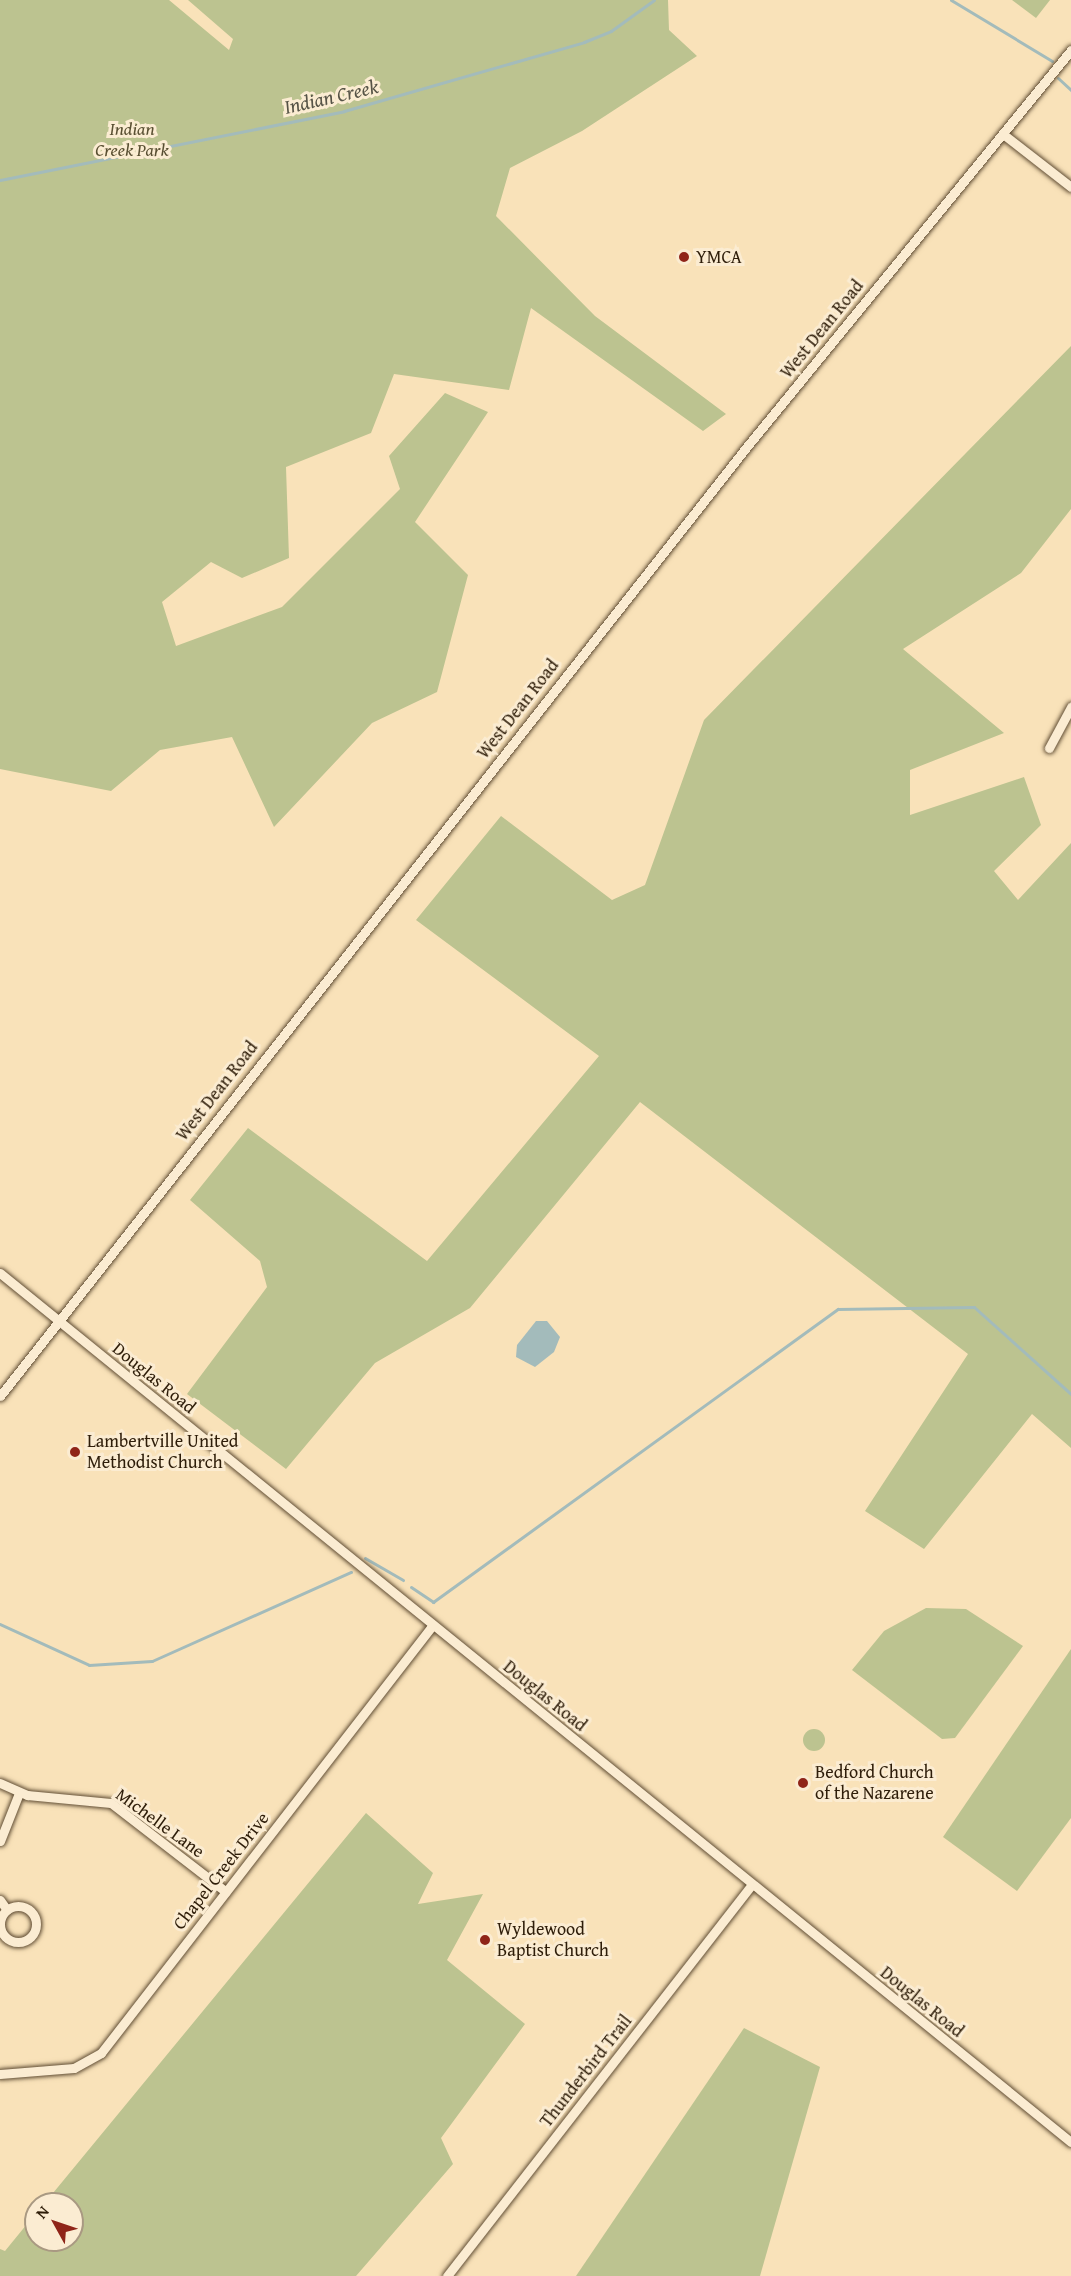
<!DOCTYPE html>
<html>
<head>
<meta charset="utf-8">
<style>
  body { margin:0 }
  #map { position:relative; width:1071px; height:2276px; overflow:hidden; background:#f9e2b9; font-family:"Gentium Book Plus",serif }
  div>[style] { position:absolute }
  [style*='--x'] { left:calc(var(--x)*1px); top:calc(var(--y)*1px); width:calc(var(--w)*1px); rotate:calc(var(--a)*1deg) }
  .green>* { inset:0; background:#bcc390 }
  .round { border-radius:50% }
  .water>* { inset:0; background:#a3bbbb }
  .stream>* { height:3px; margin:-1.5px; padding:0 1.5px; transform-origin:1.5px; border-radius:1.5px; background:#a3bbbb }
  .roads { filter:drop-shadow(0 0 2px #614e35) drop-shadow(0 0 2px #614e35) }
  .minor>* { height:9px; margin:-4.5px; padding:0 4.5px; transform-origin:4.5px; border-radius:4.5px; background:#fbecd2 }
  .minor>.ring { margin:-4.5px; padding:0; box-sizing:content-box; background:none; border:9px solid #fbecd2; border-radius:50% }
  .dots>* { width:16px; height:16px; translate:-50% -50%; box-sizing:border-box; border:3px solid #fbecd2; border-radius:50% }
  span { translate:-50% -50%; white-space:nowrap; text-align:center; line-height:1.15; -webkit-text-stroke:6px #fbecd2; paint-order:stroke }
  .park-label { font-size:18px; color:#594f32; font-style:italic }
  .poi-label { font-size:18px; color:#2e1d09 }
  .left { translate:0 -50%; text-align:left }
  .street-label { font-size:18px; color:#2e1d09 }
  .water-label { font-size:20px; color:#575447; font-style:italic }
  .north { position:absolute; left:24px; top:2192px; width:60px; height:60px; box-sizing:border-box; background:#fbecd2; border:2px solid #a99982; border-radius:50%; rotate:310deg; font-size:16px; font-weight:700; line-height:24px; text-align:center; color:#2e1d09 }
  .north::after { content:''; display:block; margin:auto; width:21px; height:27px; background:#8f2418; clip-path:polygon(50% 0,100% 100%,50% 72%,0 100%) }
</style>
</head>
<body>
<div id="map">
  <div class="green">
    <i style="clip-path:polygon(0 0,169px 0,229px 50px,233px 39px,188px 0,668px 0,669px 30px,697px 56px,582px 131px,510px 168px,496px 216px,595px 316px,726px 414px,703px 431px,531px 308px,509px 390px,394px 374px,371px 433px,286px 467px,289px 558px,242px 578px,211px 562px,162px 602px,176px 646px,282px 607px,400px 489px,389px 456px,445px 393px,488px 412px,415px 522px,468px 575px,437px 692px,372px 723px,274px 827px,232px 737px,160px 750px,111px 791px,0 769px)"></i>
    <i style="clip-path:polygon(1012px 0,1050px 0,1036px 18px)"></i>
    <i style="clip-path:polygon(1071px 346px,1071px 509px,1021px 573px,903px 649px,1004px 733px,910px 770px,910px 815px,1024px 777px,1041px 825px,994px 871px,1018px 900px,1071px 843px,1071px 1448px,1032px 1414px,924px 1549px,865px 1511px,968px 1354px,640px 1102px,470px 1308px,375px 1363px,286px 1469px,187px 1394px,267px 1287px,260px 1261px,190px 1200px,248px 1128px,427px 1261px,599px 1056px,416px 920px,501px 816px,612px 900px,645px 885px,704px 720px)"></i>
    <i style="clip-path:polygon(926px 1608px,966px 1609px,1023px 1646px,955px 1738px,942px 1739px,852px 1670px,884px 1631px)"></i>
    <i style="clip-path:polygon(1071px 1649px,1071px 1818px,1017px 1891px,943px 1837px)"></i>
    <i class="round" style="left:803px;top:1729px;width:22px;height:22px"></i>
    <i style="clip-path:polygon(366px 1813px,433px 1873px,418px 1904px,483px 1894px,447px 1960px,525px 2024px,441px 2138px,453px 2164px,356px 2276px,0 2276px,0 2249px,5px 2251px,36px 2213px,36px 2240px,72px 2240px,72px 2204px,44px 2204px)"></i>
    <i style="clip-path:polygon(744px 2028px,820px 2067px,760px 2276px,576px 2276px)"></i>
  </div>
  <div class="water">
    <i style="clip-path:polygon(536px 1321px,547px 1321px,560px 1337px,554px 1352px,535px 1367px,516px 1357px,517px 1345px)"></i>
  </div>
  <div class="stream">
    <i style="--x:951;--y:0;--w:118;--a:31.1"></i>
    <i style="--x:1058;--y:78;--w:18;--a:43"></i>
    <i style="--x:0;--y:180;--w:351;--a:-11.3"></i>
    <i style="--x:344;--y:111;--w:250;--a:-16"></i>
    <i style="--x:584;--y:42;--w:29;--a:-22"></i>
    <i style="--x:611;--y:31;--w:53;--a:-35.8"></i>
    <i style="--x:365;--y:1558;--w:44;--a:30.1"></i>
    <i style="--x:411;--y:1587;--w:27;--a:34"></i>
    <i style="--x:433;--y:1602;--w:500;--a:-35.9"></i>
    <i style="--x:838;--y:1309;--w:136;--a:-0.8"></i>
    <i style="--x:974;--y:1307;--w:130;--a:41.9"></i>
    <i style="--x:0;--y:1624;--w:98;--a:24.7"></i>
    <i style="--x:89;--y:1665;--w:63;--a:-3.6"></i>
    <i style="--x:152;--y:1661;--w:218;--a:-24.1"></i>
  </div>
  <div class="roads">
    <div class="minor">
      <i style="--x:1003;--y:134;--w:86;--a:37.9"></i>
      <i style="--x:1049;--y:748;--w:47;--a:-61.8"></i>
      <i style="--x:0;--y:1273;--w:1379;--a:39.06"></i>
      <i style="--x:0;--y:1396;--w:1211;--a:-51.81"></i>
      <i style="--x:749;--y:444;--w:509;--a:-50.74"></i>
      <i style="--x:0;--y:1783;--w:30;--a:24"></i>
      <i style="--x:27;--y:1795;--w:84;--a:5.4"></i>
      <i style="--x:111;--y:1803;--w:145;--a:37.7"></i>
      <i style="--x:0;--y:1841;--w:52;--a:-68.4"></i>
      <i style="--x:0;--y:1900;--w:12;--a:55"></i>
      <i class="ring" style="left:0;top:1906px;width:27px;height:27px"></i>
      <i style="--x:0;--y:2074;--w:74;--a:-4.6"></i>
      <i style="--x:74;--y:2068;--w:31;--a:-29"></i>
      <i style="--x:101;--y:2053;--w:540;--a:-52.22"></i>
      <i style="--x:447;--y:2276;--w:494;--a:-52.1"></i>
    </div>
  </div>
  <div class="dots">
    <i style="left:684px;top:257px;background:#8f2418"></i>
    <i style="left:75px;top:1452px;background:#8f2418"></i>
    <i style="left:803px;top:1783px;background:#8f2418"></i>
    <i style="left:485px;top:1940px;background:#8f2418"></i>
  </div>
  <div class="park-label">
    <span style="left:132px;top:140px">Indian<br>Creek Park</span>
  </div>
  <div class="poi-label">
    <span class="left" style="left:696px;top:257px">YMCA</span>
    <span class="left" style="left:87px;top:1452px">Lambertville United<br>Methodist Church</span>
    <span class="left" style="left:815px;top:1783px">Bedford Church<br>of the Nazarene</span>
    <span class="left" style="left:497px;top:1940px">Wyldewood<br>Baptist Church</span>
  </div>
  <div class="street-label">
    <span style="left:822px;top:329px;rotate:-51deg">West Dean Road</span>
    <span style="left:518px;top:709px;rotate:-52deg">West Dean Road</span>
    <span style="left:217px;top:1091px;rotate:-52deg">West Dean Road</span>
    <span style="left:154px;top:1378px;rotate:39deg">Douglas Road</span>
    <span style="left:545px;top:1696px;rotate:39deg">Douglas Road</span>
    <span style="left:160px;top:1823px;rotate:36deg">Michelle Lane</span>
    <span style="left:221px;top:1871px;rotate:-52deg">Chapel Creek Drive</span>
    <span style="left:922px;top:2002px;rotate:39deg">Douglas Road</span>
    <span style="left:586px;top:2071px;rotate:-52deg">Thunderbird Trail</span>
  </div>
  <div class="water-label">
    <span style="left:331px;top:96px;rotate:-13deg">Indian Creek</span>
  </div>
  <div class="north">N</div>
</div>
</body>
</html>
